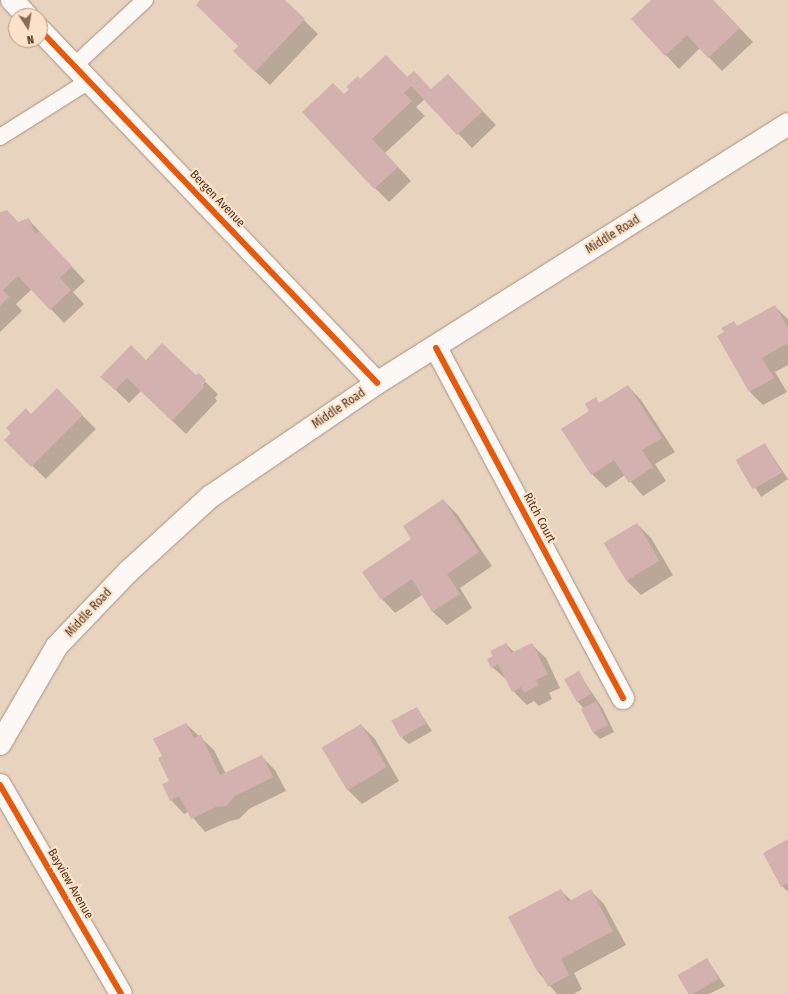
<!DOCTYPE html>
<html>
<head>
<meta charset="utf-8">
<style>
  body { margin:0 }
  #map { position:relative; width:788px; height:994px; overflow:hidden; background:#e8d3bf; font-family:"Fira Sans Condensed",sans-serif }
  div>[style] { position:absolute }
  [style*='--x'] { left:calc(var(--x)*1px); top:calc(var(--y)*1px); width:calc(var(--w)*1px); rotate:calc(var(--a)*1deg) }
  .shadow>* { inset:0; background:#0003; transform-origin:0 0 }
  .building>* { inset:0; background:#d3b1af; transform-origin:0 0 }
  .roads { filter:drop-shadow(0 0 1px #a9947f) drop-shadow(0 0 1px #a9947f) }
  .service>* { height:16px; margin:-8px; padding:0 8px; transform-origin:8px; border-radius:8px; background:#fcf8f5 }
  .minor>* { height:22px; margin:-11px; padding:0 11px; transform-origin:11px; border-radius:11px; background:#fcf8f5 }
  .secondary>* { height:22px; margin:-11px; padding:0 11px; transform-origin:11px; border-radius:11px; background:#fcf8f5 }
  .cycleway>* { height:6px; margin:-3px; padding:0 3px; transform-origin:3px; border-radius:3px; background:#e8590c }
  span { translate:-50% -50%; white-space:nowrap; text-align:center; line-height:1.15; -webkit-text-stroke:4px #fce2ca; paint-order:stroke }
  .street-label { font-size:12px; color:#50361c }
  .north { position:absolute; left:8px; top:8px; width:40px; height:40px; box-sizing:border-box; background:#fce2ca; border:1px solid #b79d84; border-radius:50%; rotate:168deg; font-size:11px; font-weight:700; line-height:16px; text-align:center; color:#50361c }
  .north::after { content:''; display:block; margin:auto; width:14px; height:18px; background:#856d55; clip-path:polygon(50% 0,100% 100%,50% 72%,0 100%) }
</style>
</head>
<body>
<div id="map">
  <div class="shadow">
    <i style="clip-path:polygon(202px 0,283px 0,318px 34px,270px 85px,248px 65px,239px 46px)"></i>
    <i style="clip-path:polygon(653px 0,713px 0,753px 42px,722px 71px,700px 48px,679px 69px,666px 55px)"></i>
    <i style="clip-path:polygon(386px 56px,407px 77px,432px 90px,461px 89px,496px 125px,472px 148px,425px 99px,416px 107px,425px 116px,385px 153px,411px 181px,389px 202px,375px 188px,344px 95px)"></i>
    <i style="clip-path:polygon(7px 211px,19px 223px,28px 219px,85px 281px,73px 292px,84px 304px,64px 323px,32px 289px,16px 304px,22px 311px,0 332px,0 213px)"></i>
    <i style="clip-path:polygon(774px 306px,788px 319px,788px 365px,775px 372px,787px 392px,763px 405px,750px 392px,725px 333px,733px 322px,738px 327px)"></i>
    <i style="clip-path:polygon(evenodd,146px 361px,196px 377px,198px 375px,218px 394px,215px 398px,217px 401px,186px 434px,141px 391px,129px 403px,102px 377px,146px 361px,203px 381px,204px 383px,199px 389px,203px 381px)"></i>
    <i style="clip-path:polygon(628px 386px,641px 400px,675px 452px,655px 464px,666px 481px,643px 496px,625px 475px,606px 488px,592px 474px,590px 411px,595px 399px,601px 404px)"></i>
    <i style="left:57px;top:390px;width:55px;height:71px;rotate:45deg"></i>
    <i style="left:765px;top:445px;width:41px;height:32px;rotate:56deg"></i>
    <i style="clip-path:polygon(443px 500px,457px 514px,492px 566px,460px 588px,472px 608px,447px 625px,433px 612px,422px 595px,395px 613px,382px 599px,413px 539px)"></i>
    <i style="clip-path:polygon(637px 524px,651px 538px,673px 575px,641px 595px,627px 581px)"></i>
    <i style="clip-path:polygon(506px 644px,515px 653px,532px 645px,546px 658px,560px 688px,549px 693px,552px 699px,539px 706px,534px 701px,527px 705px,513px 691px,507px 680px,492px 667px,494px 656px)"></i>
    <i style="clip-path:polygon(578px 672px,603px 709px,614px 732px,600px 739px,593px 732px,584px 709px,578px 702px)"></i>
    <i style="clip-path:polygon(417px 708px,432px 731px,409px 744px,402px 738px)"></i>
    <i style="clip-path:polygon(186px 724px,214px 750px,226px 774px,261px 756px,275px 770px,286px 791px,249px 809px,239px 819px,230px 821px,205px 832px,188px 812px,184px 814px,171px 800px,170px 781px,163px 757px)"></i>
    <i style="clip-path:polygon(361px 725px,375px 739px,399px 781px,362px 804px,348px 790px)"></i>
    <i style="clip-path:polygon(788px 840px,788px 892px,782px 886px)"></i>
    <i style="clip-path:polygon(560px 890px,572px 901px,591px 891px,604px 904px,626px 945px,574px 973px,582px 989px,574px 994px,557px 994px,538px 972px)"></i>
    <i style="clip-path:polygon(707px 959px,725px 986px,709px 994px,689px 994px,678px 975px)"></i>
  </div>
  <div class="building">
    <i style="clip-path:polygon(200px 0,285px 0,305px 19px,255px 72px,233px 51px,238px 46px,196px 5px)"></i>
    <i style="clip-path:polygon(651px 0,713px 0,740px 28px,708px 58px,687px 35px,665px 56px,631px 19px)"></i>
    <i style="clip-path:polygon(386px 55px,407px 77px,414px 71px,431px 89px,448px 74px,483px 111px,457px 135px,411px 86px,404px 93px,412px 101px,372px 139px,398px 167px,374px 189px,302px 112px,333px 83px,344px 94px,349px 89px,346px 87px,358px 76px,360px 79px)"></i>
    <i style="clip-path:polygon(7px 210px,18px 222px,29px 218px,35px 234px,39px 231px,72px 266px,60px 278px,71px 290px,50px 310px,18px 276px,3px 290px,9px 297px,0 306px,0 212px)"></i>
    <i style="clip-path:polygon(775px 305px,788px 328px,788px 343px,762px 358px,774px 378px,749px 392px,717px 336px,724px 332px,721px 328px,734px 321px,737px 326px)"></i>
    <i style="clip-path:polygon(162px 343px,196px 375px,199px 373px,206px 380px,202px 384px,204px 387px,172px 421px,127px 378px,115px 390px,100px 377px,131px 345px,146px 360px)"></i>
    <i style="clip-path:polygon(628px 385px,662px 438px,642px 450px,653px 467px,629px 483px,614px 460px,591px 475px,561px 429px,589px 411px,585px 404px,596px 397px,599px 403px)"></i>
    <i style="clip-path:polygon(57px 388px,83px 415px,31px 467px,4px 440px,11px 433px,6px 428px,26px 408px,31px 414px)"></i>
    <i style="left:765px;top:443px;width:34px;height:34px;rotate:60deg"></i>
    <i style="clip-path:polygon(443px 499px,479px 552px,447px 574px,460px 594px,432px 612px,412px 579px,381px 600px,362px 572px,411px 539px,403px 526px)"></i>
    <i style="left:637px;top:523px;width:44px;height:39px;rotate:59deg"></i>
    <i style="clip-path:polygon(506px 643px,511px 653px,532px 643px,548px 674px,536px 680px,539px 685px,524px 693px,521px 687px,512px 692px,498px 664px,491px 668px,487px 659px,493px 656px,490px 651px)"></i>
    <i style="left:579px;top:671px;width:26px;height:17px;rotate:61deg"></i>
    <i style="left:596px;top:701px;width:27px;height:17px;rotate:63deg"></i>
    <i style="left:417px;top:707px;width:19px;height:29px;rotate:62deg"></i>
    <i style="clip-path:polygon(186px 723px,194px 738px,201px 735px,220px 775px,262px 755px,273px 777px,235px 796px,226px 806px,216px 807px,191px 819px,179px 796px,170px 801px,162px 784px,169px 781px,158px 758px,162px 756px,153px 739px)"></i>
    <i style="left:361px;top:724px;width:50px;height:46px;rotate:59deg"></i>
    <i style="clip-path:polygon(788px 839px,788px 883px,781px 887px,763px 853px)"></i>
    <i style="clip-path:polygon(561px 889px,568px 902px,591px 889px,613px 931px,561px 959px,569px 975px,548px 987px,540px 971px,538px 973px,508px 917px)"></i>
    <i style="left:707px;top:958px;width:24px;height:34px;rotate:60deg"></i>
  </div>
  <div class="roads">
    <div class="service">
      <i style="--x:74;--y:66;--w:97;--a:-42.9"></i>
      <i style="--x:0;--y:137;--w:105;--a:-32.2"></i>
    </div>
    <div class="minor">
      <i style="--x:12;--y:0;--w:22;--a:47"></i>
      <i style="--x:40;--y:30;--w:488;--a:46.3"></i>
      <i style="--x:436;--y:348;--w:397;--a:61.9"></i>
      <i style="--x:0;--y:785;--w:241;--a:59.9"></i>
    </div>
    <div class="secondary">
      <i style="--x:0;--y:744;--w:113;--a:-59.8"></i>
      <i style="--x:57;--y:646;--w:104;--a:-46.2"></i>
      <i style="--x:129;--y:571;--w:110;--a:-42.4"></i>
      <i style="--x:210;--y:497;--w:202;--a:-34.3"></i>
      <i style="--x:377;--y:383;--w:486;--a:-32.2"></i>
    </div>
  </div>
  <div class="cycleway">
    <i style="--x:40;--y:30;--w:488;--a:46.3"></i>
    <i style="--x:436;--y:348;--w:397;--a:61.9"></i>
    <i style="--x:0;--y:785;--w:241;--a:59.9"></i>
  </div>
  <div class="street-label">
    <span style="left:217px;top:199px;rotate:46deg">Bergen Avenue</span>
    <span style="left:613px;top:235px;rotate:-32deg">Middle Road</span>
    <span style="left:339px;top:409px;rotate:-34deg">Middle Road</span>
    <span style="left:539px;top:518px;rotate:62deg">Ritch Court</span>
    <span style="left:89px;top:613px;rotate:-47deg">Middle Road</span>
    <span style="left:70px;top:884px;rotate:60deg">Bayview Avenue</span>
  </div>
  <div class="north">N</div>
</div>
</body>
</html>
